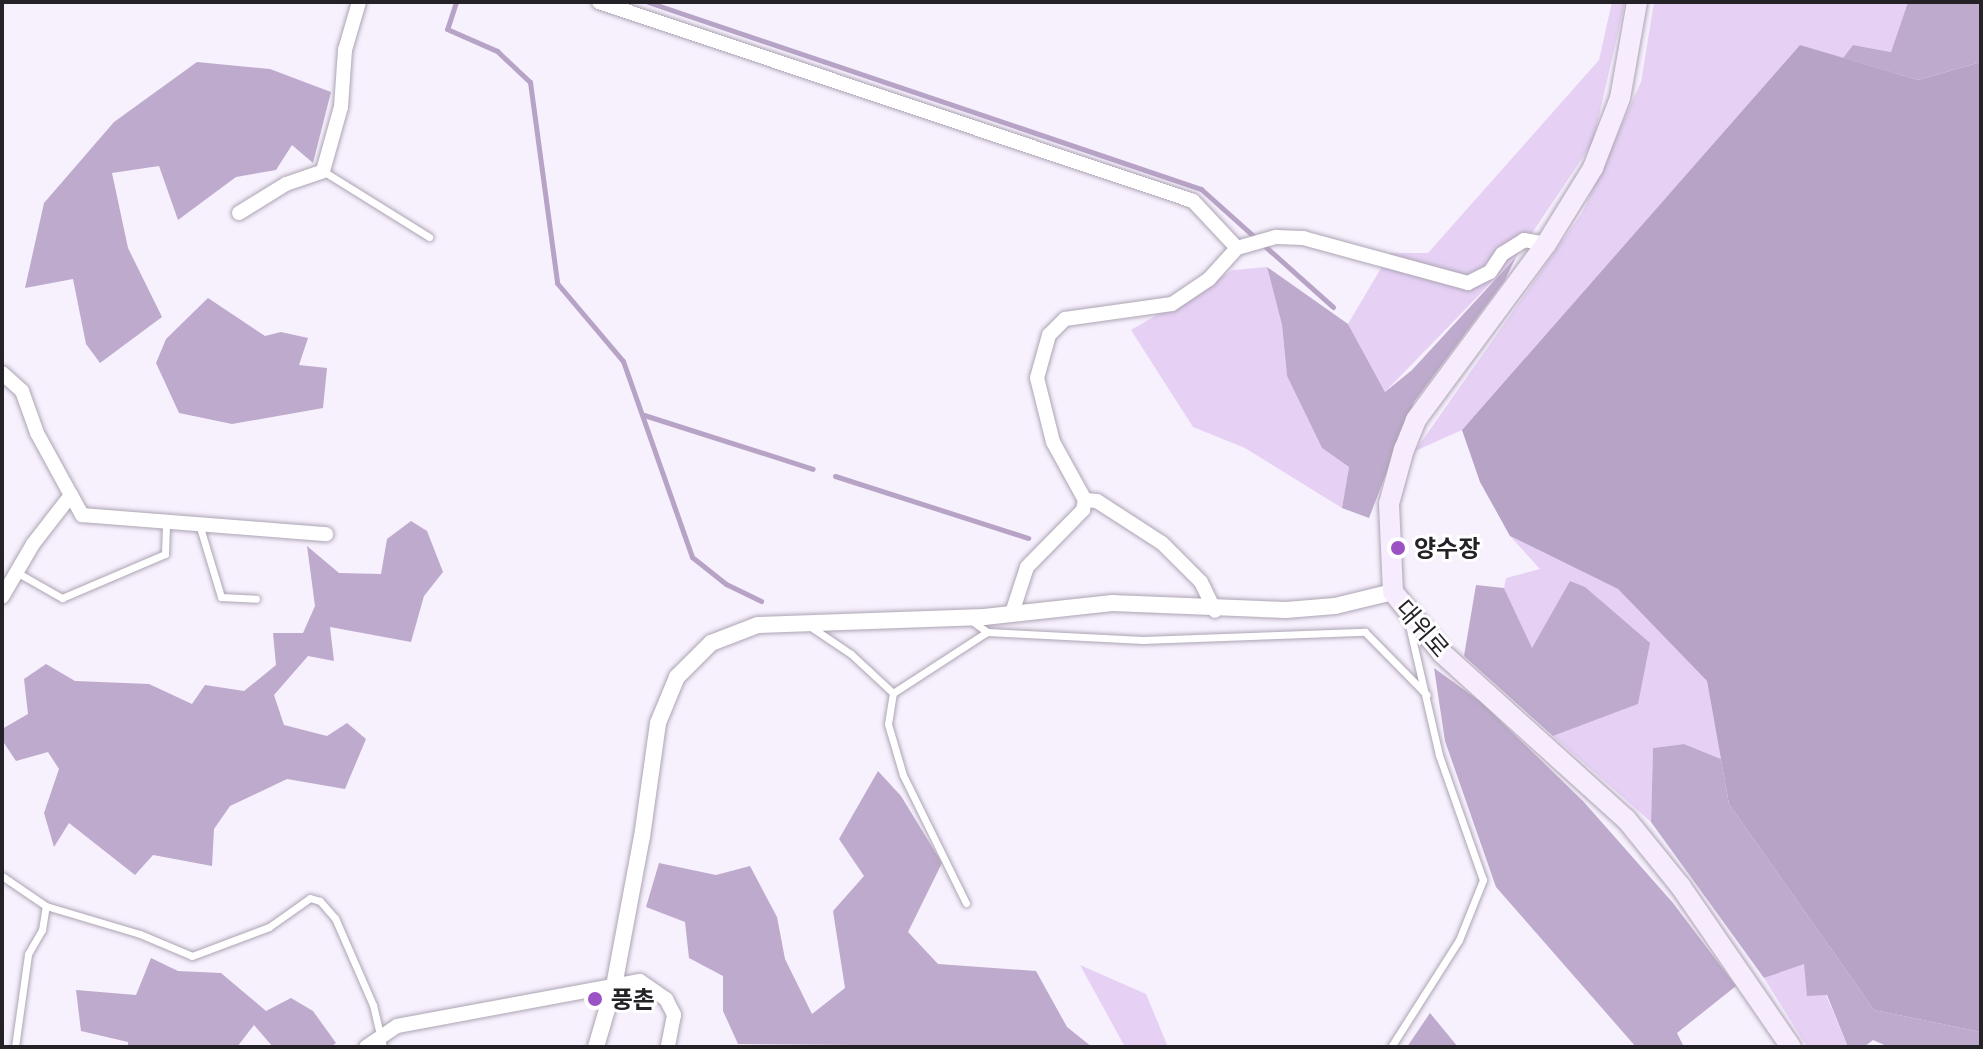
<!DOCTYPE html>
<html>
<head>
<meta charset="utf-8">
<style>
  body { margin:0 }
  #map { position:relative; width:1983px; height:1049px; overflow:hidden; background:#f7f0fd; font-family:"Golos Text","Noto Sans KR",sans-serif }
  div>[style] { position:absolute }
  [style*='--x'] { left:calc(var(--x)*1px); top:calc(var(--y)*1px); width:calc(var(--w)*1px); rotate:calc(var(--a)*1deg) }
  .green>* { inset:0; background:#e6d1f5 }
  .forest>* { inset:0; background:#beaacd }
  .water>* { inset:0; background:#b7a3c6 }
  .stream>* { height:5px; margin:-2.5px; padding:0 2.5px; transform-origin:2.5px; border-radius:2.5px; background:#b7a3c6 }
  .roads { filter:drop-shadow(0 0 2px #ada4b3) drop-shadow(0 0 2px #ada4b3) }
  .service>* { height:7px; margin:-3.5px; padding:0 3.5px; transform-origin:3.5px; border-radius:3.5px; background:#fff }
  .minor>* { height:14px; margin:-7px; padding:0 7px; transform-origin:7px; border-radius:7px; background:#fff }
  .tertiary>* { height:16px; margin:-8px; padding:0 8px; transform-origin:8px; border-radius:8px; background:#fff }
  .secondary>* { height:20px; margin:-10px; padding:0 10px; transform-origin:10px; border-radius:10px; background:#f7ecfe }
  .dots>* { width:22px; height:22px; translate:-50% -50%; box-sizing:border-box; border:4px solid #fff; border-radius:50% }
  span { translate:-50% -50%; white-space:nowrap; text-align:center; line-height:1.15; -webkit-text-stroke:6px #fff; paint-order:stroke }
  .poi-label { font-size:24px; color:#242127; font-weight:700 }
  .left { translate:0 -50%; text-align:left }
  .street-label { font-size:24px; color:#242127 }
  .frame { position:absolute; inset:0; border:4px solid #242127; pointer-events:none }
</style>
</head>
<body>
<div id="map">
  <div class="green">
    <i style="clip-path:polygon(1612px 2px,1625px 2px,1593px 142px,1516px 257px,1385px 392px,1348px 324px,1390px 253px,1428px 253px,1599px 60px)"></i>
    <i style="clip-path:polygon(1654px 2px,1908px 2px,1891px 52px,1853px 45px,1843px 58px,1800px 45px,1462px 430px,1415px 451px,1582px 213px,1641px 82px)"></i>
    <i style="clip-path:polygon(1267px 267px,1282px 325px,1287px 376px,1322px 448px,1349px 467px,1342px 508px,1245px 448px,1193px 427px,1131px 330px,1233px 270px)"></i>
    <i style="clip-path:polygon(1510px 536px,1618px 589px,1707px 681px,1721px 759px,1684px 744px,1653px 748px,1651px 822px,1553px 736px,1638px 704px,1571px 581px,1532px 649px,1504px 588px,1506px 578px,1540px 569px)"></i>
    <i style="clip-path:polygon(1804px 963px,1826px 995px,1848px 1047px,1807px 1047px,1764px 978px)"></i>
    <i style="clip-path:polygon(1080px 965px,1146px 994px,1168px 1047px,1125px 1047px)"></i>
  </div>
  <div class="forest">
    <i style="clip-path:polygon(1908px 2px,1981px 2px,1981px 62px,1918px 80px,1843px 58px,1853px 45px,1891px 52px)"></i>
    <i style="clip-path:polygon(197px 62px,270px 69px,331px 92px,313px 163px,292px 145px,276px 170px,236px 177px,178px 220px,159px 166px,112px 173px,128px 248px,162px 317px,100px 363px,86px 344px,73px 279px,25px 288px,44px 203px,114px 122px)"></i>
    <i style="clip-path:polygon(1516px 257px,1505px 280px,1414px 402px,1369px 518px,1342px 508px,1349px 467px,1322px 448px,1287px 376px,1282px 325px,1267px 267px,1348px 324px,1385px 392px,1412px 370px)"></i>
    <i style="clip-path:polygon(208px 298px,265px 336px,281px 332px,308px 338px,299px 365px,327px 368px,323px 408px,232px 424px,179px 413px,156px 363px,166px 339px)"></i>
    <i style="clip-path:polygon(411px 521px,427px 531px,443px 572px,424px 596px,411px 642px,330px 627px,334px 661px,308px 656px,274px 695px,284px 725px,327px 736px,347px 723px,366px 739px,345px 789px,287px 779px,230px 806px,214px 829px,212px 866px,153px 855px,135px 875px,69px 823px,54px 847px,44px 813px,59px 769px,48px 752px,16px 761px,2px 740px,2px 729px,28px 714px,24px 679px,46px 664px,75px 681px,149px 684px,192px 704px,205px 685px,244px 691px,276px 665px,273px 633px,303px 633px,315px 606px,307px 546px,339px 573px,381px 574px,387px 539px)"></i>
    <i style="clip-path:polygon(1570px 581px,1585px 587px,1650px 643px,1638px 704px,1553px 736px,1464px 656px,1476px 585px,1504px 588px,1532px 648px)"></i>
    <i style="clip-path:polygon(1434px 668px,1481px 702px,1583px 801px,1673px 903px,1736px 986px,1677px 1033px,1684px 1047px,1636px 1047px,1496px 887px,1445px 741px)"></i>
    <i style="clip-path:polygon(1684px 744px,1721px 759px,1729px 804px,1874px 1010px,1981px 1032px,1981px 1047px,1889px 1047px,1873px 1040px,1864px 1047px,1848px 1047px,1827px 995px,1807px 996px,1804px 964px,1764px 978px,1651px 822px,1653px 748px)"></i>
    <i style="clip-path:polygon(878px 771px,901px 796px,942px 863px,908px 932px,938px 964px,1036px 971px,1067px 1027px,1092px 1047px,738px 1044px,723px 1011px,723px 976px,689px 958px,685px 922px,646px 907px,659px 863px,716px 875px,750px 866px,777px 917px,785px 959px,812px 1014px,845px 988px,833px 911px,864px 876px,839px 839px)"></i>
    <i style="clip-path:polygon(151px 958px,178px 971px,221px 973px,266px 1011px,291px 998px,313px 1011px,336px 1043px,331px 1047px,273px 1047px,254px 1025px,237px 1047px,128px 1047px,128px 1042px,81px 1031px,76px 990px,136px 995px)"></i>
    <i style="clip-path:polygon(1430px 1013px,1458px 1047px,1407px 1047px)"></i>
  </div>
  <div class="water">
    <i style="clip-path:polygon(1800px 45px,1918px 80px,1981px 62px,1981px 1032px,1874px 1010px,1729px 804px,1707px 681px,1618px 589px,1510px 536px,1480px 482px,1462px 430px)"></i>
  </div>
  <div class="stream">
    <i style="--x:456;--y:2;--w:28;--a:108"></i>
    <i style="--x:447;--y:29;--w:55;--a:23.7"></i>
    <i style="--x:497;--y:51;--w:45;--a:43.2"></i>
    <i style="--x:530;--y:82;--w:203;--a:82.3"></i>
    <i style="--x:557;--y:283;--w:102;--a:49.8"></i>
    <i style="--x:623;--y:361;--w:208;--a:70.6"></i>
    <i style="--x:692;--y:557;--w:43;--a:38.5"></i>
    <i style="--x:726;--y:584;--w:39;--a:26"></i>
    <i style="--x:648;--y:2;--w:584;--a:18.68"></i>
    <i style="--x:1201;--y:189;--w:177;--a:41.8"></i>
    <i style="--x:644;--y:415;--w:177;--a:17.7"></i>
    <i style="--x:835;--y:476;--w:203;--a:17.8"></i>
  </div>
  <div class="roads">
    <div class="service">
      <i style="--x:323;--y:171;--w:125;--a:31.9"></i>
      <i style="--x:199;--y:524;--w:76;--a:73.2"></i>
      <i style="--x:221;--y:597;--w:35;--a:3"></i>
      <i style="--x:18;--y:573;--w:51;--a:29.6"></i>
      <i style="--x:62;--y:598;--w:112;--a:-23.1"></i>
      <i style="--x:165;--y:554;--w:32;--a:-88"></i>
      <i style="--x:972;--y:621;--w:19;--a:36"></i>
      <i style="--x:987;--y:632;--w:156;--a:2.9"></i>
      <i style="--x:1143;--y:640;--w:222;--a:-2.1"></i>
      <i style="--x:1365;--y:632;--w:88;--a:45.5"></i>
      <i style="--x:811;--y:627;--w:48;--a:34"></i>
      <i style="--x:851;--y:654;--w:57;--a:42.9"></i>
      <i style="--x:2;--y:876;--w:53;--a:34.3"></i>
      <i style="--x:46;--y:906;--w:98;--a:16.6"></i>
      <i style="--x:140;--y:934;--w:56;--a:22.9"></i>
      <i style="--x:192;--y:956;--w:82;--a:-20.6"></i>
      <i style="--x:269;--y:927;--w:50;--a:-35.3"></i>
      <i style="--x:310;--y:898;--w:10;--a:17"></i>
      <i style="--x:320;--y:901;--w:23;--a:49"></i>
      <i style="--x:335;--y:918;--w:95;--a:66.4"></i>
      <i style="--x:373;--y:1005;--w:43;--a:76.6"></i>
      <i style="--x:966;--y:903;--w:143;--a:-116.2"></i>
      <i style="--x:903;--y:775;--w:53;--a:-106.4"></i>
      <i style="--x:888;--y:724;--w:31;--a:-81"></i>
      <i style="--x:893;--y:693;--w:112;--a:-33"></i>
      <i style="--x:15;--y:1047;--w:94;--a:-82"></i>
      <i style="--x:28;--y:954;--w:28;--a:-60"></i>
      <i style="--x:42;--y:930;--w:24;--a:-81"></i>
      <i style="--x:1391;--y:1047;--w:127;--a:-57.6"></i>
      <i style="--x:1459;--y:940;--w:65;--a:-68.2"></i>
      <i style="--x:1483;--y:880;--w:133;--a:-109.4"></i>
      <i style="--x:1439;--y:755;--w:138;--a:-103"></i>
    </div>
    <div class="minor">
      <i style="--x:599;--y:2;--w:626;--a:18.52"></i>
      <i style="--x:1193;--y:201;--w:64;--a:46.9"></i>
      <i style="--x:239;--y:213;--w:55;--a:-31.7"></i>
      <i style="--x:286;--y:184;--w:39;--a:-19"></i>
      <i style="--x:323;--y:171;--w:66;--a:-74.3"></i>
      <i style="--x:341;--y:107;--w:57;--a:-86"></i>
      <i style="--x:345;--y:50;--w:50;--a:-73.7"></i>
      <i style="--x:2;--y:373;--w:27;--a:42"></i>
      <i style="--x:22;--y:391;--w:45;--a:70.3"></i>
      <i style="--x:37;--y:433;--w:71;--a:61.3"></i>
      <i style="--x:71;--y:495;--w:62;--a:127.8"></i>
      <i style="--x:33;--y:544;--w:61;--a:120.3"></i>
      <i style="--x:71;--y:495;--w:23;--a:61"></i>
      <i style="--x:82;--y:515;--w:245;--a:4.5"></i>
      <i style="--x:1085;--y:500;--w:12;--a:5"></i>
      <i style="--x:1097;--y:501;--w:77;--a:32.9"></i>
      <i style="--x:1162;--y:543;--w:55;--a:45"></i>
      <i style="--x:1201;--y:582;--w:32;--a:64"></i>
      <i style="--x:1012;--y:613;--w:48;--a:-71.9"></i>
      <i style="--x:1027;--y:567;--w:80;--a:-45.5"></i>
      <i style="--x:1083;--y:510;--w:10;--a:-79"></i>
      <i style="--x:1085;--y:500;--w:66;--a:-118.9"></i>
      <i style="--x:1053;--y:442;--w:66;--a:-104"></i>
      <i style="--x:1037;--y:378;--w:45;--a:-74.4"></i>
      <i style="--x:1049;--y:335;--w:23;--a:-45"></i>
      <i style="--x:1065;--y:319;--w:108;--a:-8"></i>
      <i style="--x:1172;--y:304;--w:45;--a:-34"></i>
      <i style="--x:1209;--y:279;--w:42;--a:-47.9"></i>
      <i style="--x:1237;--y:248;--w:41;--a:-15.8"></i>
      <i style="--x:1276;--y:237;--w:27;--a:2"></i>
      <i style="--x:1303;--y:238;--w:171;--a:15.3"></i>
      <i style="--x:1468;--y:283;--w:25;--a:-27"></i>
      <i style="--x:1490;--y:272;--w:22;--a:-56"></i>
      <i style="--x:1502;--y:254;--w:26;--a:-32"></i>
      <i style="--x:1524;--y:240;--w:22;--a:10"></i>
      <i style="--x:366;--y:1047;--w:37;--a:-34"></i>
      <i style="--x:397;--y:1026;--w:247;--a:-10.5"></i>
      <i style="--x:640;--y:981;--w:32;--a:35"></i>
      <i style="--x:666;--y:999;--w:18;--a:63"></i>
      <i style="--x:674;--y:1015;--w:33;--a:101"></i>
    </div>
    <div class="tertiary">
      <i style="--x:596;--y:1047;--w:64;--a:-73.6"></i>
      <i style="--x:614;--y:986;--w:152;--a:-79.4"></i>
      <i style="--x:642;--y:837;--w:115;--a:-82"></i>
      <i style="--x:658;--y:723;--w:50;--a:-67.6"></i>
      <i style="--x:677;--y:677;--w:48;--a:-45"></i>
      <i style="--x:711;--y:643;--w:50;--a:-21"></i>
      <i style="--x:758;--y:625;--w:226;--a:-2"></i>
      <i style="--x:984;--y:617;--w:129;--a:-6.2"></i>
      <i style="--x:1112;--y:603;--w:174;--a:2.3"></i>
      <i style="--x:1286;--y:610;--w:49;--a:-4.7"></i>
      <i style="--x:1335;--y:606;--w:60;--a:-13.6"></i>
    </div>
    <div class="secondary">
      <i style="--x:1637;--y:2;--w:97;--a:100"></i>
      <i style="--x:1620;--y:98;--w:75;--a:111.1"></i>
      <i style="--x:1593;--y:168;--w:89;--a:121.7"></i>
      <i style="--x:1546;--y:244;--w:219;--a:126.5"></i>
      <i style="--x:1416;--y:420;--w:31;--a:112"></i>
      <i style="--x:1404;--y:449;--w:57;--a:105.3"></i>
      <i style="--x:1389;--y:504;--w:88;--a:87.4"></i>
      <i style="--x:1393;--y:592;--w:78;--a:51.2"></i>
      <i style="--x:1442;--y:653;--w:248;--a:42.1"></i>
      <i style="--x:1626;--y:819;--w:87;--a:51"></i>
      <i style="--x:1681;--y:887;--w:194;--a:55.5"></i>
    </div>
  </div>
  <div class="dots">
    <i style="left:1398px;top:548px;background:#9b52c5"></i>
    <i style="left:595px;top:999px;background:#9b52c5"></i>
  </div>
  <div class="poi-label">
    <span class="left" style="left:1414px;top:548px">양수장</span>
    <span class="left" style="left:611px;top:999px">풍촌</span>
  </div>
  <div class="street-label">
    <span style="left:1423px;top:628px;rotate:49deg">대위로</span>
  </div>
  <div class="frame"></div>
</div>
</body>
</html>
